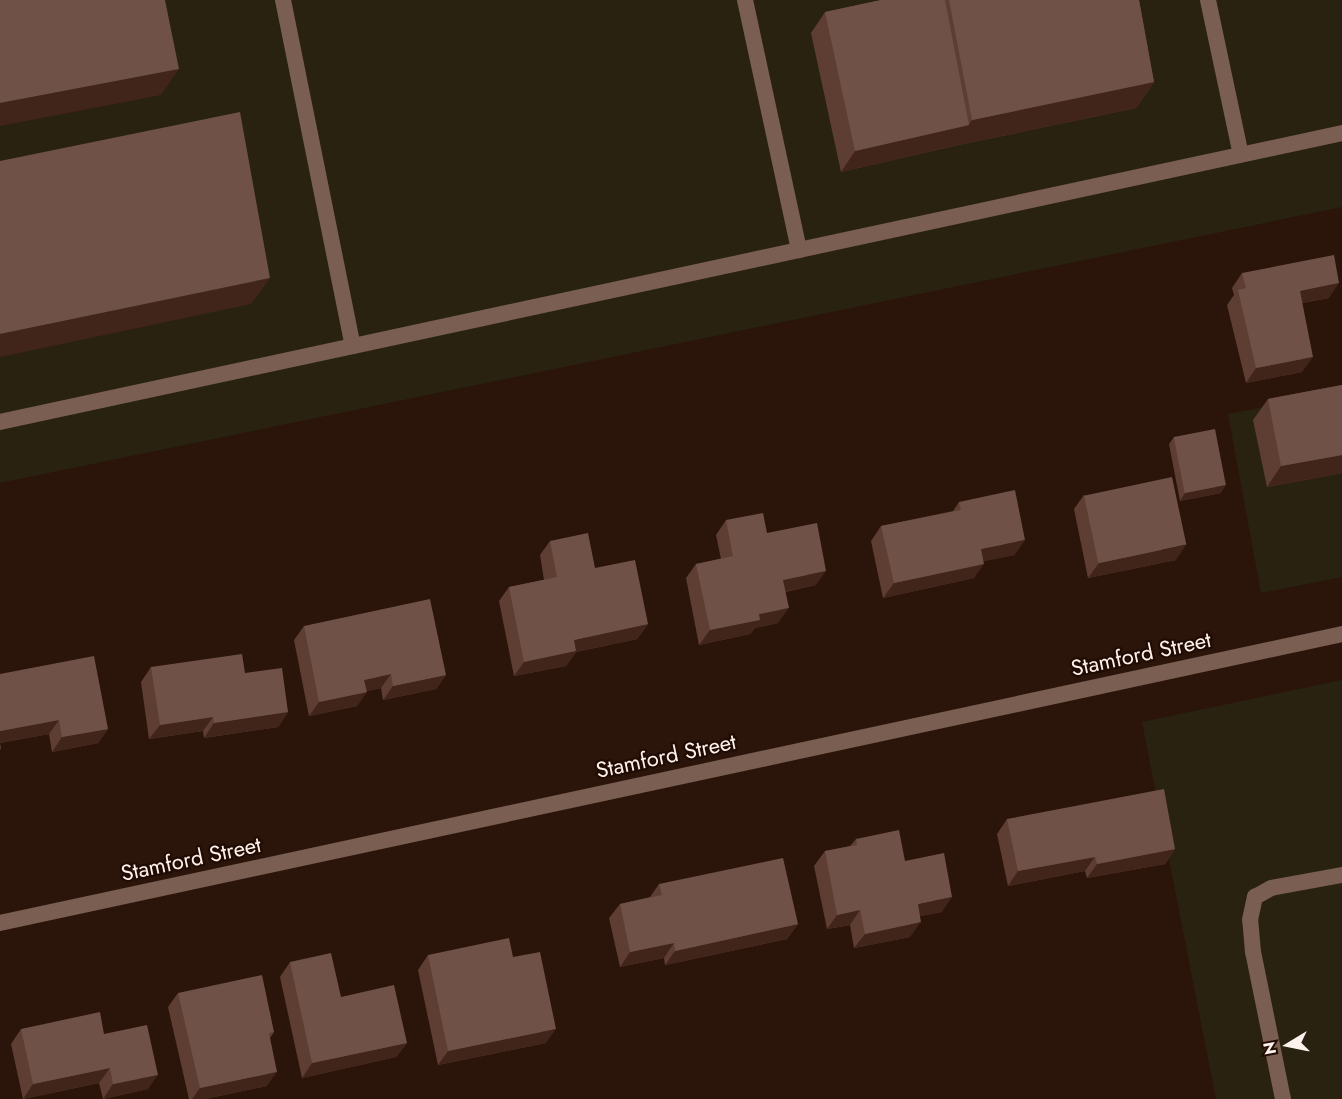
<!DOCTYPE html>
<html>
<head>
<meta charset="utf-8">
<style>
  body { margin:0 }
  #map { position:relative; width:1342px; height:1099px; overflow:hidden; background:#2b150a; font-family:Jost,sans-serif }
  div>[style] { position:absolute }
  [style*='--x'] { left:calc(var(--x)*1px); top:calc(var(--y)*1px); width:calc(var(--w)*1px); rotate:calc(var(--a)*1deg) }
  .commercial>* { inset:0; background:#292211 }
  .service>* { height:16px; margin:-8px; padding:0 8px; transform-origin:8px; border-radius:8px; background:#795e51 }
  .minor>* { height:16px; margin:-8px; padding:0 8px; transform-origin:8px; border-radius:8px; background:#795e51 }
  .wall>* { inset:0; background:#5e3e33 }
  .shaded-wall>* { inset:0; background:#42251a }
  .building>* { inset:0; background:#6f5147; transform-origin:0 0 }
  span { translate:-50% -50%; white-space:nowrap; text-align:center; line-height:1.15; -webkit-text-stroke:4.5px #210c03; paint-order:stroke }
  .street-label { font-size:22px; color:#fff2ec }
  .north { position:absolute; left:1258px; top:1015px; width:60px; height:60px; -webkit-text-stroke:4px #210c03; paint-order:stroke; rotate:260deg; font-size:16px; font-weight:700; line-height:24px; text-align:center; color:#fff2ec }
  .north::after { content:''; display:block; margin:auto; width:21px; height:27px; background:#fff2ec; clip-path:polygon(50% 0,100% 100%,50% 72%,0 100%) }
</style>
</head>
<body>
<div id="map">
  <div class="commercial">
    <i style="clip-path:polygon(0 0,1342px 0,1342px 207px,0 483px)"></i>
    <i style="clip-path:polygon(1342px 392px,1342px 577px,1261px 593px,1228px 414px)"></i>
    <i style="clip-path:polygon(1342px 680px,1342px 1099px,1216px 1099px,1142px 722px)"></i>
  </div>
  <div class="service">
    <i style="--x:283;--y:0;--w:353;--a:78.6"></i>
    <i style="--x:745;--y:0;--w:256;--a:77.8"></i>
    <i style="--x:1208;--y:0;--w:158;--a:78"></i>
    <i style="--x:0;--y:422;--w:1373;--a:-12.15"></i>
    <i style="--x:1283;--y:1099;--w:150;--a:-101.5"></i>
    <i style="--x:1253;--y:952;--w:32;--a:-95"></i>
    <i style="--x:1250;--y:920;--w:24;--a:-78"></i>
    <i style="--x:1255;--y:897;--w:18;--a:-29"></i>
    <i style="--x:1271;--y:888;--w:72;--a:-10.4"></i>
  </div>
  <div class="minor">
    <i style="--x:0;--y:923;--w:1373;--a:-12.15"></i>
  </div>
  <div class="wall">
    <i style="clip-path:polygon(881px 0,1139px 0,1154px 82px,1136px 108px,954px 146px,841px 172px,811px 33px,825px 12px)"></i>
    <i style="clip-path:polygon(1242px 273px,1329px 298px,1302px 303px,1302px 372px,1246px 383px,1227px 305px,1234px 295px,1232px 288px)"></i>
    <i style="clip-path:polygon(1342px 385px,1342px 473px,1267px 487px,1253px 420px,1268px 399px)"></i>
    <i style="clip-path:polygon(1174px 437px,1221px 493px,1180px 501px,1169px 444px)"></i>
    <i style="clip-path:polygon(1084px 495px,1176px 560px,1088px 578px,1074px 509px)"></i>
    <i style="clip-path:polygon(959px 502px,1015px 555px,983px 561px,974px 578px,883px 598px,871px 541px,881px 526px,953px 511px)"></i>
    <i style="clip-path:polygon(726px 520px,767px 533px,816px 585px,785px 592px,778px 623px,755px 628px,750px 634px,699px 645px,686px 578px,696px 564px,721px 559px,716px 535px)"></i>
    <i style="clip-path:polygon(550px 541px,595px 568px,648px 624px,637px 639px,576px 652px,566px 666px,514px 676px,499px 601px,509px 587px,544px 580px,540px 555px)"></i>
    <i style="clip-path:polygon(304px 626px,446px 675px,436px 689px,383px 700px,381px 688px,367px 691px,357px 706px,309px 716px,294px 640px)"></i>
    <i style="clip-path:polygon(151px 667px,245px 673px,288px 712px,278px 727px,204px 738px,203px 731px,149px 739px,141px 682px)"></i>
    <i style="clip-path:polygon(0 674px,108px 729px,98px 743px,52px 752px,49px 734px,0 743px,1px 748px,0 750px)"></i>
    <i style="clip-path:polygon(1007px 819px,1175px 849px,1165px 864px,1087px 878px,1085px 871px,1008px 886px,997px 834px)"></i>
    <i style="clip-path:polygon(856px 839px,905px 861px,942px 912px,920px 916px,910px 937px,854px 948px,850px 925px,827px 929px,814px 866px,825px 851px,850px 846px)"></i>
    <i style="clip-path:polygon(659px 884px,798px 924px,787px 939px,665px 965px,664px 958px,620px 967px,609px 918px,620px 904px,650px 897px)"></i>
    <i style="clip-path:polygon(428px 955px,513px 957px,546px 1043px,438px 1065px,418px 970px)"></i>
    <i style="clip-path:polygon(290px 962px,407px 1043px,396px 1057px,302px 1078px,280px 977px)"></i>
    <i style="clip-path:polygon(178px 993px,274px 1032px,270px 1038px,267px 1086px,205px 1099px,189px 1099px,168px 1007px)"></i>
    <i style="clip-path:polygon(21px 1029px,104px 1034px,148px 1089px,103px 1099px,99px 1083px,23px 1099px,11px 1044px)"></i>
  </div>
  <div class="shaded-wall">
    <i style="clip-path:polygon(179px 69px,161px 95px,0 126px,0 103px)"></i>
    <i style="clip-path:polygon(1154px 82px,1136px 108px,954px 146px,972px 120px)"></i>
    <i style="clip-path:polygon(969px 125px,954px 146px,841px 172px,855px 151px)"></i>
    <i style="clip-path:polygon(270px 278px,251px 304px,0 357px,0 334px)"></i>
    <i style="clip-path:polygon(1339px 283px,1329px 298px,1290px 305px,1300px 291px)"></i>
    <i style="clip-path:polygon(1313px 357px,1302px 372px,1246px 383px,1256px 368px)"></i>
    <i style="clip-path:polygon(1342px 455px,1342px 473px,1267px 487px,1281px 466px)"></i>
    <i style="clip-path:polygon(1226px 485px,1221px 493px,1180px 501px,1185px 493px)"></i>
    <i style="clip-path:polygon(1025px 540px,1015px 555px,970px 564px,981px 549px)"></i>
    <i style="clip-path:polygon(1186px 545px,1176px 560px,1088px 578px,1099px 563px)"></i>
    <i style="clip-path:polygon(984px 564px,974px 578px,883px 598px,894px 583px)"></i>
    <i style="clip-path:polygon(826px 571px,816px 585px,773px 594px,783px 580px)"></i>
    <i style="clip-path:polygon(789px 608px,778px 623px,755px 628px,750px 634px,699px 645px,710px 630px,759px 614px)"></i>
    <i style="clip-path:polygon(648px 624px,637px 639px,576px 652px,566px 666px,514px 676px,524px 662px,574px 640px)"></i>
    <i style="clip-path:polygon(391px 674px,381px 688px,354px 694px,364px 680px)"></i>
    <i style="clip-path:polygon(446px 675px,436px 689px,383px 700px,393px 686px)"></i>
    <i style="clip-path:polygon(367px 692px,357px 706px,309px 716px,319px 702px)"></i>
    <i style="clip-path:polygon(288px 712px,278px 727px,204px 738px,214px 723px)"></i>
    <i style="clip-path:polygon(213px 717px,203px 731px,149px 739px,160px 725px)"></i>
    <i style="clip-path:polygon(59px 720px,49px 734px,0 743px,0 731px)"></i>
    <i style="clip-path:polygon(108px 729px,98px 743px,52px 752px,62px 737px)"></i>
    <i style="clip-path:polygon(1175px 849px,1165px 864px,1087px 878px,1097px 864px)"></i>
    <i style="clip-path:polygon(1095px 857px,1085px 871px,1008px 886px,1018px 871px)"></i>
    <i style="clip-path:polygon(952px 897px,942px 912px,907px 919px,918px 904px)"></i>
    <i style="clip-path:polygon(860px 910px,850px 925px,827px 929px,837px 915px)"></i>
    <i style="clip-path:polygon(921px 922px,910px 937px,854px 948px,865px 934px)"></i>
    <i style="clip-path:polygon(798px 924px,787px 939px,665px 965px,675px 951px)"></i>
    <i style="clip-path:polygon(674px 943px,664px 958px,620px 967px,630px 952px)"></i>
    <i style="clip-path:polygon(556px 1029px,546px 1043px,438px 1065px,448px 1051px)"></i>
    <i style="clip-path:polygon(407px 1043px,396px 1057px,302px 1078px,312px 1063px)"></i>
    <i style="clip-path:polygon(110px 1068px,99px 1083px,23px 1099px,33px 1084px)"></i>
    <i style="clip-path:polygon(277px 1072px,267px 1086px,205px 1099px,192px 1099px,200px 1088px)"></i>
    <i style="clip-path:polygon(158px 1075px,148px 1089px,103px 1099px,113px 1084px)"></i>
  </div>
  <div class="building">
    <i style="clip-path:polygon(0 0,165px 0,179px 69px,0 103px)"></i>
    <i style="clip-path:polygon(881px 0,945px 0,969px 125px,855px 151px,825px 12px)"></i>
    <i style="clip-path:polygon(949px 0,1139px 0,1154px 82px,972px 120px)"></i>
    <i style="clip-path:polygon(240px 112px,270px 278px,0 334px,0 161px)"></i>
    <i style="clip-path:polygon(1334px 255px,1339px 283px,1300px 291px,1313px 357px,1256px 368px,1238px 290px,1246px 288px,1242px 273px)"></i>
    <i style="clip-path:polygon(1342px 385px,1342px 455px,1281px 466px,1268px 399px)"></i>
    <i style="left:1215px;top:429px;width:57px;height:42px;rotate:79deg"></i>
    <i style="left:1172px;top:477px;width:69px;height:90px;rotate:78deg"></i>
    <i style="clip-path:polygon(1015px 490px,1025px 540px,981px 549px,984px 564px,894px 583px,881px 526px,961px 510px,959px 502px)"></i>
    <i style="clip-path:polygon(763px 513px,767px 533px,817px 523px,826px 571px,783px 580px,789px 608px,759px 614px,760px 620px,710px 630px,696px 564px,733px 556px,726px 520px)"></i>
    <i style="clip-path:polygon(588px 533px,595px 568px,635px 560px,648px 624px,574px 640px,576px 651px,524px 662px,509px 587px,557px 577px,550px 541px)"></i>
    <i style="clip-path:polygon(430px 599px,446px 675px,393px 686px,391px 674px,364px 680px,367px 692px,319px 702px,304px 626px)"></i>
    <i style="clip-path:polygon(242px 654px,245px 673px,282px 668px,288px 712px,214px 723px,213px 717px,160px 725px,151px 667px)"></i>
    <i style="clip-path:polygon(94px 656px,108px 729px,62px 737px,59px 720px,0 731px,0 674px)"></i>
    <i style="clip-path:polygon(1164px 789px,1175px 849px,1097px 864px,1095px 857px,1018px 871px,1007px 819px)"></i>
    <i style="clip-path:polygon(899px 830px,905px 861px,944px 853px,952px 897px,918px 904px,921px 922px,865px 934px,860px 910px,837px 915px,825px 851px,857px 845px,856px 839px)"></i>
    <i style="clip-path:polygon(783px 858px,798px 924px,675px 951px,674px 943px,630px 952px,620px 904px,662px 895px,659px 884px)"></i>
    <i style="clip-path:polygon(509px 938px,513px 957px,540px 952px,556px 1029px,448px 1051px,428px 955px)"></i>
    <i style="clip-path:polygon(331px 953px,341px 997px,394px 985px,407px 1043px,312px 1063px,290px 962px)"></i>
    <i style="clip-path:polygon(262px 975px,274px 1032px,269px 1033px,277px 1072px,200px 1088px,178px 993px)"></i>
    <i style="clip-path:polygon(100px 1012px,104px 1034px,147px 1025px,158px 1075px,113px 1084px,110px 1068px,33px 1084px,21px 1029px)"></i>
  </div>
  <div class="street-label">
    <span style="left:1141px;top:654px;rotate:-12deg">Stamford Street</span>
    <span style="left:666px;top:756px;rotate:-12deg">Stamford Street</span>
    <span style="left:191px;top:859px;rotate:-12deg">Stamford Street</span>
  </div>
  <div class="north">N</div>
</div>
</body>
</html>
